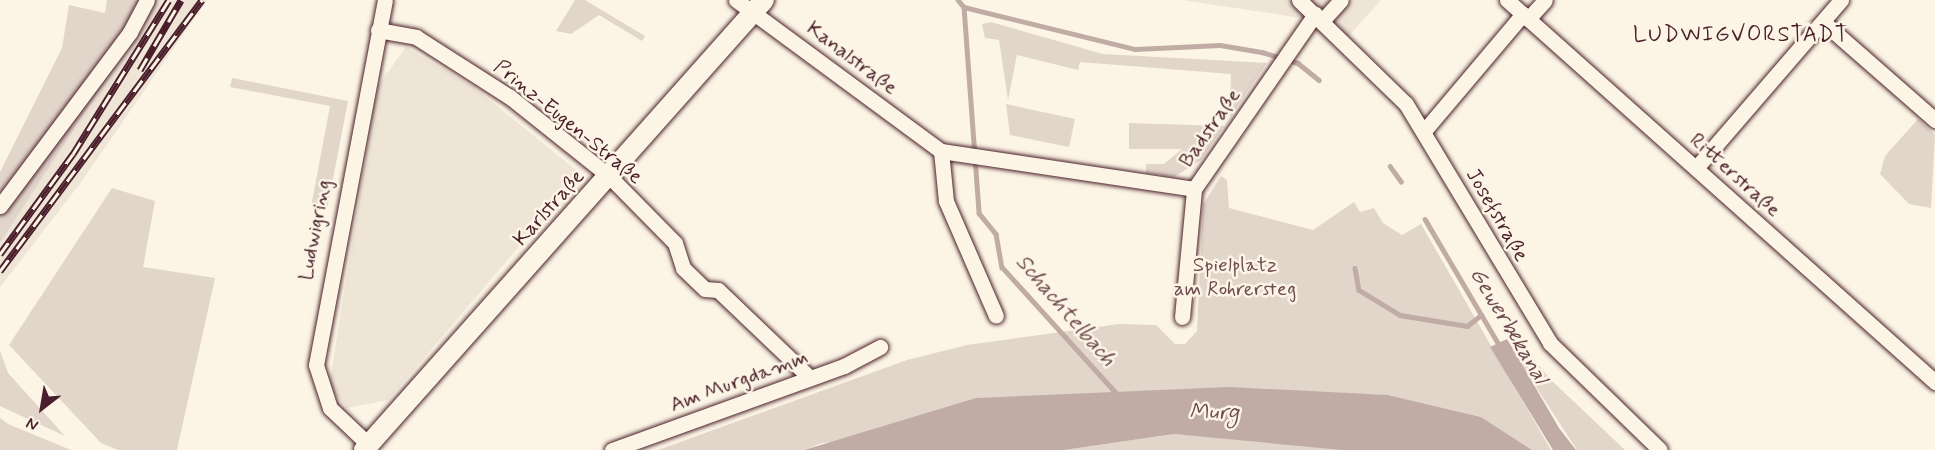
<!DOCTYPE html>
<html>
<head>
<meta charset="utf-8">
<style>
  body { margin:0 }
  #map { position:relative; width:1935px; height:450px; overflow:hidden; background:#fcf5e5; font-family:Mynerve,sans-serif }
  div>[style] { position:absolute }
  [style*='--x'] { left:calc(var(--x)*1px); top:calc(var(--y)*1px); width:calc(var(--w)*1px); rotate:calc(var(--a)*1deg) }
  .built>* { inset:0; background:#eee5d7 }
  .green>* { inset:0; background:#e2d5ca }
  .water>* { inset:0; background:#c0aca5 }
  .stream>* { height:4.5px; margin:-2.25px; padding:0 2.25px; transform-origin:2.25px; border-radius:2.25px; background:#c0aca5 }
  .roads { filter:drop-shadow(0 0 2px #4a1f2b) drop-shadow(0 0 2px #4a1f2b) }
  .minor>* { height:15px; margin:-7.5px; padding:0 7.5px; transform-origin:7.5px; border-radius:7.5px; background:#fcf5e5 }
  .tertiary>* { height:20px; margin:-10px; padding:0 10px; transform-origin:10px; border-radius:10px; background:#fcf5e5 }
  .rail>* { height:7px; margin-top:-3.5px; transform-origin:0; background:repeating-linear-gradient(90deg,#fcf5e5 0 14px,#4a1f2b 0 28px); box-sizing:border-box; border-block:2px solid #4a1f2b }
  span { translate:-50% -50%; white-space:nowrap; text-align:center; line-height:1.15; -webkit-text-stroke:5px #fcf5e5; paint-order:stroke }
  .street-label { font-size:21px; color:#4a1f2b }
  .park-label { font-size:21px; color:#704c53 }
  .neighbourhood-label { font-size:22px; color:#4a1f2b; letter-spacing:1.5px }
  .water-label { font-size:22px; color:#6d4950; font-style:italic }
  .north { position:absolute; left:12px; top:378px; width:60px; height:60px; -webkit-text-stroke:4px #fcf5e5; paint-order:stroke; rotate:211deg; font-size:16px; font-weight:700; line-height:24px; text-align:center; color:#4a1f2b }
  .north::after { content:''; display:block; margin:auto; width:21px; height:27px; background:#4a1f2b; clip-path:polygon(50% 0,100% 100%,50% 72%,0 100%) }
</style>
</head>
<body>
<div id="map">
  <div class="built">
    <i style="clip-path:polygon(158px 0,207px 0,79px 185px,0 287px,0 243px)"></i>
    <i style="clip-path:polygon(1182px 0,1381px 0,1344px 41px,1322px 21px)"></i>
    <i style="clip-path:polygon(406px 47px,472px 86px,581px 174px,388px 400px,347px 408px,329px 387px,377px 87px)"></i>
  </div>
  <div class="green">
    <i style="clip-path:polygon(107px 0,158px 0,0 243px,0 172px,62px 48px,69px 5px,105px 13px)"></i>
    <i style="clip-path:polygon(575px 0,585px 0,645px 36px,642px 41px,599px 15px,571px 34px,556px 31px)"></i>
    <i style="clip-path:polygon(991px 22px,1103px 54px,1267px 63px,1230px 117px,1231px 74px,1080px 62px,1078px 70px,1017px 55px,1008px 100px,999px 40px,985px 38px,982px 24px)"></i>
    <i style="clip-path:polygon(232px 78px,348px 101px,327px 210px,311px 207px,330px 106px,230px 87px)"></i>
    <i style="clip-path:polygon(1006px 104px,1075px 119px,1069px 147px,1010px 135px)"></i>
    <i style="clip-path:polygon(1918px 119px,1935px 135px,1931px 208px,1909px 204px,1880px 174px,1885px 156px)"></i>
    <i style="clip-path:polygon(1129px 123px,1224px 126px,1201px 160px,1174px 177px,1146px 173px,1146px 164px,1164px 164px,1182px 149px,1129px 149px)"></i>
    <i style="clip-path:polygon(1221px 176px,1227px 180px,1229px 208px,1313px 230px,1354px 202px,1360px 212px,1374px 208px,1383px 223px,1402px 235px,1421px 224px,1551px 450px,1532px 450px,1481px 417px,1388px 395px,1317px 394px,822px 443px,804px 450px,658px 450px,907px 360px,967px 345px,1119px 324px,1156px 325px,1175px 344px,1185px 344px,1197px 331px,1203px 205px)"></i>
    <i style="clip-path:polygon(112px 188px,155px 201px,143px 267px,215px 278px,177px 450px,118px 450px,101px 443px,9px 345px)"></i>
    <i style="clip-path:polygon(1519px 341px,1550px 379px,1625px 450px,1577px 450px,1510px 347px)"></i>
    <i style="clip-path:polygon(0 351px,8px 373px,65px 436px,0 406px)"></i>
    <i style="clip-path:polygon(0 418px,8px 424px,71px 450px,0 450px)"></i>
    <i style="clip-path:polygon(1174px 434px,1269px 440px,1342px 450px,1064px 450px)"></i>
  </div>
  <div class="water">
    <i style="clip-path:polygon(1507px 339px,1559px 428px,1576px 450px,1553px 450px,1490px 347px)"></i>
    <i style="clip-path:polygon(1229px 387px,1388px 395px,1481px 417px,1532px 450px,1342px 450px,1174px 434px,1064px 450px,804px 450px,976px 398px)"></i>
  </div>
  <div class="stream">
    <i style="--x:958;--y:0;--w:9;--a:49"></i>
    <i style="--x:964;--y:7;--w:176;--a:13.8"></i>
    <i style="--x:1135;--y:49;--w:85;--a:-2.7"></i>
    <i style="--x:1220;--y:45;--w:43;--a:9.5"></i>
    <i style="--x:1262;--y:52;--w:38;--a:17"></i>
    <i style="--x:1298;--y:63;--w:27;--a:39"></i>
    <i style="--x:964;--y:7;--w:207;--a:85.8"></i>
    <i style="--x:979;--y:213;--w:27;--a:51"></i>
    <i style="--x:996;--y:234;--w:34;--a:80"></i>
    <i style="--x:1002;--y:267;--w:173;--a:47.8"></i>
    <i style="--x:1390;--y:166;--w:19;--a:54"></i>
    <i style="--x:1425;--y:219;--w:150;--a:59.5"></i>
    <i style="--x:1355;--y:268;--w:22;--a:80"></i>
    <i style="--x:1359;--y:290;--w:48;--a:31.4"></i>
    <i style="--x:1400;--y:315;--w:68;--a:9.3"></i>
    <i style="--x:1467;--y:326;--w:18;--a:-38"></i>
  </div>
  <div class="roads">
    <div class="minor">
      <i style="--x:736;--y:0;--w:255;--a:36.4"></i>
      <i style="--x:941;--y:151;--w:256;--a:8.5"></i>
      <i style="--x:1299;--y:0;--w:149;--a:44.2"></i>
      <i style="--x:1406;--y:104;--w:279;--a:58.9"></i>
      <i style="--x:1550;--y:343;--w:153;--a:44.2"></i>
      <i style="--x:1507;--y:0;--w:574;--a:41.75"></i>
      <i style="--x:1528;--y:19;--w:25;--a:-48"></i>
      <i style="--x:1322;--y:21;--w:28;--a:-48"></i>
      <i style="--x:1823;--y:22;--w:149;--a:41.2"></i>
      <i style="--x:378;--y:30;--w:39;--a:10"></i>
      <i style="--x:416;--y:37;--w:112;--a:32.6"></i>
      <i style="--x:510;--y:97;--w:127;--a:38.6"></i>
      <i style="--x:609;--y:176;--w:94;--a:45.4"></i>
      <i style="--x:675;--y:243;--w:26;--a:72"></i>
      <i style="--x:683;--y:268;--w:30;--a:44"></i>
      <i style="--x:705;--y:289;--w:13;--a:4"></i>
      <i style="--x:718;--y:290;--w:124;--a:43.7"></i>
      <i style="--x:1424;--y:131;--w:153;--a:-49.8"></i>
      <i style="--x:941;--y:151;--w:50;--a:84.3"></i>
      <i style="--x:946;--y:201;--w:125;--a:66.5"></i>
      <i style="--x:1696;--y:168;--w:222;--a:-49.2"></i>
      <i style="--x:0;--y:206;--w:217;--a:-53.2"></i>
      <i style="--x:130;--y:32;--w:36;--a:-62"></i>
      <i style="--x:1182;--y:317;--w:129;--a:-84.6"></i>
      <i style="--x:1194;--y:189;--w:213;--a:-55.3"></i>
      <i style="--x:369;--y:445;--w:54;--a:-136.5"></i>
      <i style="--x:330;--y:408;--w:45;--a:-108"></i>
      <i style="--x:316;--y:365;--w:371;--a:-79.3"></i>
      <i style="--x:612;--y:450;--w:247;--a:-19.9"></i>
      <i style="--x:844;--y:366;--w:41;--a:-27.8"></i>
    </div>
    <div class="tertiary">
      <i style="--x:364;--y:450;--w:602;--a:-48.37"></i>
    </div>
  </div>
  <div class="rail">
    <i style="--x:140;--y:70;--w:81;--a:-59.6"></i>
    <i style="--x:0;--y:254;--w:124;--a:-53.9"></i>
    <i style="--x:73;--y:154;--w:181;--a:-58.1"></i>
    <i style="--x:0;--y:271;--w:338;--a:-53.3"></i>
  </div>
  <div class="street-label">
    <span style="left:852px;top:58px;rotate:37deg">Kanalstraße</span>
    <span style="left:568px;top:122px;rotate:39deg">Prinz-Eugen-Straße</span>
    <span style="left:1210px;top:128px;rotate:-55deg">Badstraße</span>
    <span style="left:1735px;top:175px;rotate:42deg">Ritterstraße</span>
    <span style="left:549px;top:208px;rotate:-48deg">Karlstraße</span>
    <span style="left:1497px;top:215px;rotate:60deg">Josefstraße</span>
    <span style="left:315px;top:230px;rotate:-79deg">Ludwigring</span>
    <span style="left:739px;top:381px;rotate:-20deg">Am Murgdamm</span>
  </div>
  <div class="park-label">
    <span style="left:1235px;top:277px">Spielplatz<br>am Rohrersteg</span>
  </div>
  <div class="neighbourhood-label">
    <span style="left:1741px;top:36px">LUDWIGVORSTADT</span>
  </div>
  <div class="water-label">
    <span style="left:1065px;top:311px;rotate:49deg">Schachtelbach</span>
    <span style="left:1508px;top:326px;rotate:59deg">Gewerbekanal</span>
    <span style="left:1214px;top:413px;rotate:1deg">Murg</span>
  </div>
  <div class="north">N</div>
</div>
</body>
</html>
